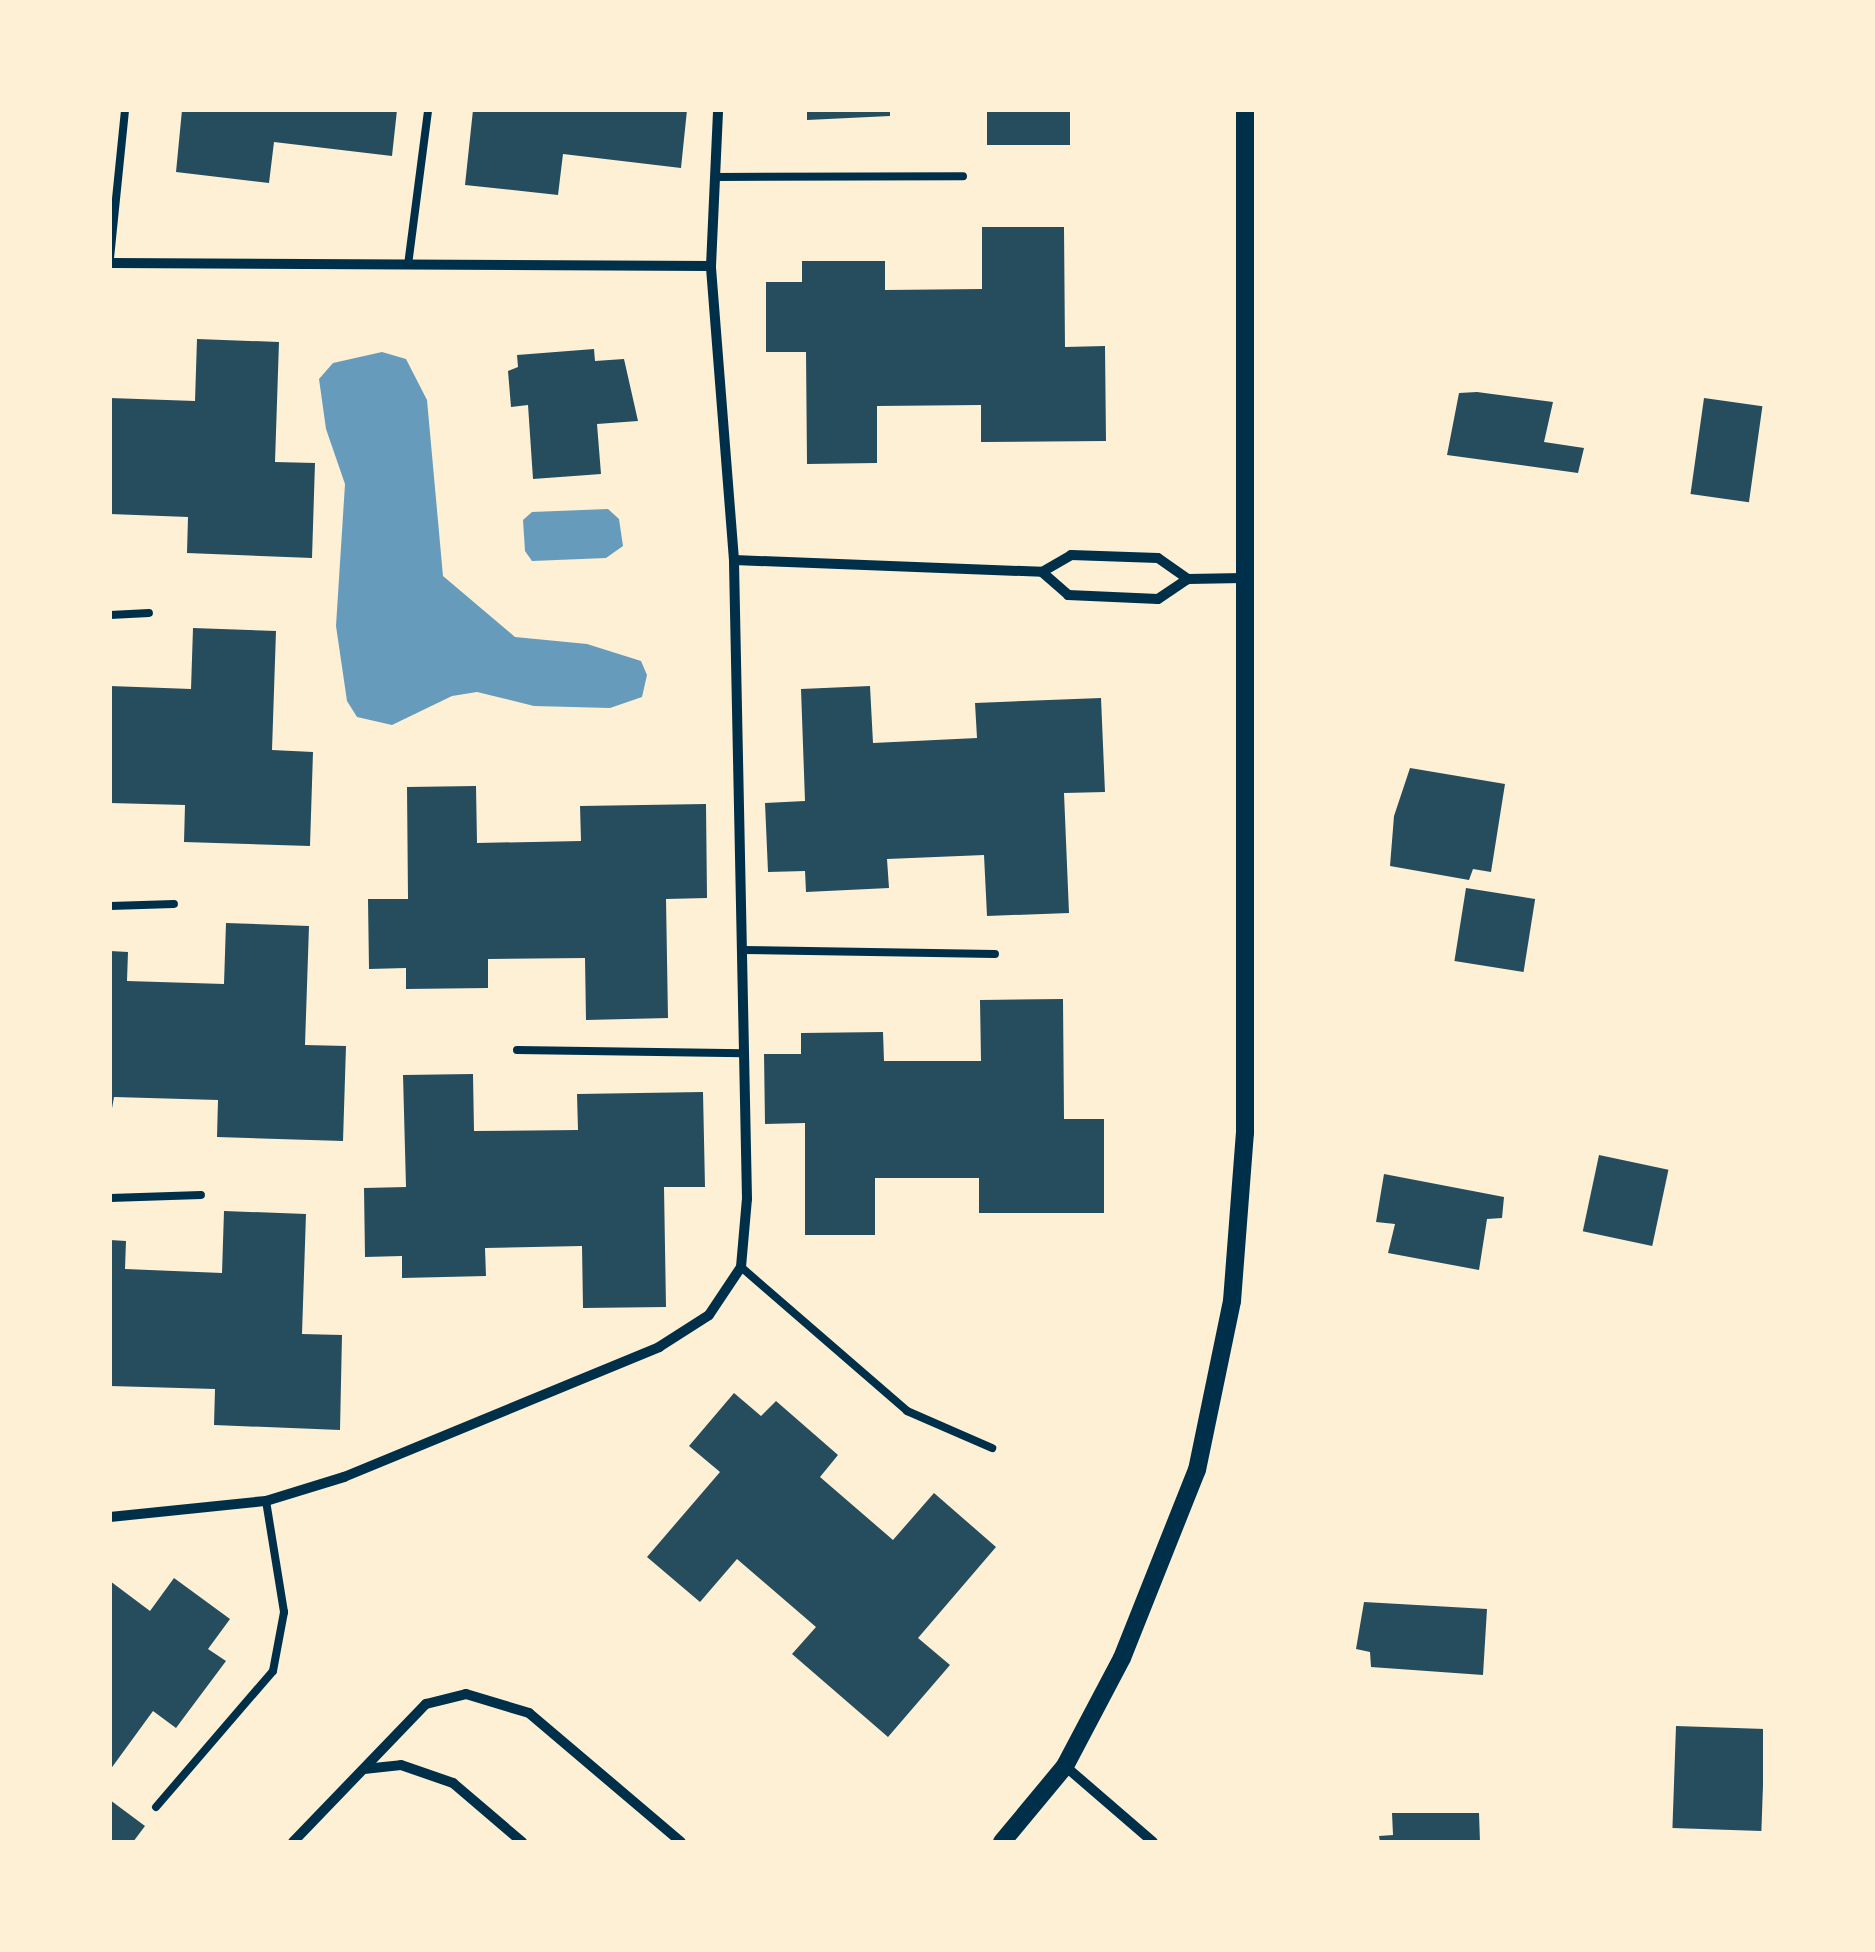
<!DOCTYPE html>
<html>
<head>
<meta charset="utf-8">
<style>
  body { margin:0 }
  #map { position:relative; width:1875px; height:1952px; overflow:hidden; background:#fdf0d5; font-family:Figtree,sans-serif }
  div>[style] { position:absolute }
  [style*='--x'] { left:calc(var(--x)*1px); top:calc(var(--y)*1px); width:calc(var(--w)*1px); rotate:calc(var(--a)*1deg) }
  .water>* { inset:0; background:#669bbc }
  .building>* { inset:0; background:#264d5e; transform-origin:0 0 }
  .service>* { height:8px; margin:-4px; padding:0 4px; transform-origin:4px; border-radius:4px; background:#003049 }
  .minor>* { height:10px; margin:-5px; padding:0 5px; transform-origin:5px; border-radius:5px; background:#003049 }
  .tertiary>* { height:18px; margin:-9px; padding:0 9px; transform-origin:9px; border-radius:9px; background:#003049 }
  span { translate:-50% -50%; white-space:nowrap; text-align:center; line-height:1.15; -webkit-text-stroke:8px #fdf0d5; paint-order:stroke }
  .frame { position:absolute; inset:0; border:112px solid #fdf0d5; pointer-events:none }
</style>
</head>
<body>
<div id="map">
  <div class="water">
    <i style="clip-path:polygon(382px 352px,406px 359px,427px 400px,443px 576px,515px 637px,587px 644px,641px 661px,647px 675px,642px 697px,610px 708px,534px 706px,477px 692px,452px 696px,392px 725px,357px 717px,347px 701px,336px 626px,345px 484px,326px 429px,319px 379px,333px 363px)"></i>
    <i style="clip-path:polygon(608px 509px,619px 519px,623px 546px,606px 558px,532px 561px,525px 551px,523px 520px,532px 512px)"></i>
  </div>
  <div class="building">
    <i style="clip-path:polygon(182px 110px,397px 110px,392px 156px,274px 142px,269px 183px,176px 172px)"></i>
    <i style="clip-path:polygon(473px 110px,687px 110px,681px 168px,563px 154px,558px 195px,465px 185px)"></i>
    <i style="clip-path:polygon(807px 110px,890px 110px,890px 116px,807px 120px)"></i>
    <i style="left:987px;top:110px;width:83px;height:35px"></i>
    <i style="clip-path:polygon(982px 227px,1064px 227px,1065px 347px,1105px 346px,1106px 441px,981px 442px,981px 405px,877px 406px,877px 463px,807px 464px,806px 352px,766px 352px,766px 282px,802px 282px,802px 261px,885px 261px,885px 290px,982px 289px)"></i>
    <i style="clip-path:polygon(197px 339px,279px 342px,275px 462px,315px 463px,312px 558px,187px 553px,188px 517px,110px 514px,110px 398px,195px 401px)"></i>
    <i style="clip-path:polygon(594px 349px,595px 361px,624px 359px,638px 421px,597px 424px,601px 474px,533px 479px,528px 405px,511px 407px,508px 371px,518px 367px,517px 355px)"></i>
    <i style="clip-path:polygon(1477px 392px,1553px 402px,1544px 442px,1584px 448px,1578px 473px,1447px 455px,1459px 393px)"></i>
    <i style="left:1704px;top:398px;width:59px;height:97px;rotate:8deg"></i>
    <i style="clip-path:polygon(193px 628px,276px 631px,272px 750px,313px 752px,310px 846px,184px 842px,185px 805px,110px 803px,110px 686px,191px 689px)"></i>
    <i style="clip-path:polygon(870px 686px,873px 743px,977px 738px,975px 703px,1101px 698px,1105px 792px,1064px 793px,1069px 913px,987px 916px,984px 855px,887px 859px,889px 888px,806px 892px,805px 871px,768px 872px,765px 803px,805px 801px,801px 689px)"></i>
    <i style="clip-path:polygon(1410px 768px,1505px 784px,1491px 872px,1473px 869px,1469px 880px,1390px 866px,1394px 816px)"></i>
    <i style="clip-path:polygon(476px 786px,477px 843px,581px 841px,580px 806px,706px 804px,707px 898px,666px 899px,668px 1018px,586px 1020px,585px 958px,488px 959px,488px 988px,406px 989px,406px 968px,369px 969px,368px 899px,408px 899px,407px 787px)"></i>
    <i style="left:1466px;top:888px;width:70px;height:74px;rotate:9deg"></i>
    <i style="clip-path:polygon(226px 923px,309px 926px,305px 1045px,346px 1046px,343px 1141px,217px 1137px,218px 1100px,114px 1097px,110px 1120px,110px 951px,128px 952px,127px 981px,224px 984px)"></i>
    <i style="clip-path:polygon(1063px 999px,1064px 1119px,1104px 1119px,1104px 1213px,979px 1213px,979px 1178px,875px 1178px,875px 1235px,805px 1235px,805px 1123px,765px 1124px,764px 1054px,801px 1054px,801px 1033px,883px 1032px,884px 1061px,981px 1061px,980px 1000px)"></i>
    <i style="clip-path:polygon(473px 1074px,474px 1131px,578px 1130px,577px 1094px,703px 1092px,705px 1187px,664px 1187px,666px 1307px,583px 1308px,582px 1246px,485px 1248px,486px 1276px,402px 1278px,402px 1256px,365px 1257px,364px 1188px,406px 1187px,403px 1075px)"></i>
    <i style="left:1599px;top:1155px;width:71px;height:78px;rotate:12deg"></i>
    <i style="clip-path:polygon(1384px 1174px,1504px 1197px,1502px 1218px,1487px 1219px,1479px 1270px,1388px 1253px,1395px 1224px,1376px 1222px)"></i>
    <i style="clip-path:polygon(224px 1211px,306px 1214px,302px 1334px,342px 1335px,340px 1430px,214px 1425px,215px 1389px,110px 1386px,110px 1240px,126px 1241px,125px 1269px,222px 1273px)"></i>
    <i style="clip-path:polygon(734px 1393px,761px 1416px,776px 1401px,838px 1455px,820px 1477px,893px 1540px,934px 1493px,996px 1547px,918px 1638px,950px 1665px,888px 1737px,792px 1654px,816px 1627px,737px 1559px,700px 1602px,647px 1557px,720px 1472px,689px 1446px)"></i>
    <i style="clip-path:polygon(174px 1578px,230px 1619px,208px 1649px,226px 1661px,176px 1728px,153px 1711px,110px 1770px,110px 1581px,150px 1611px)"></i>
    <i style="clip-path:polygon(1364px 1602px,1487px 1609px,1483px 1675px,1371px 1667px,1370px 1652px,1356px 1649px)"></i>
    <i style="left:1676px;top:1726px;width:89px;height:102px;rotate:2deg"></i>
    <i style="clip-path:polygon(110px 1800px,145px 1826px,133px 1842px,110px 1842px)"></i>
    <i style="clip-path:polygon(1392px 1813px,1479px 1813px,1480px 1842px,1380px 1842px,1379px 1836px,1393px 1835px)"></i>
  </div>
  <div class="service">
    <i style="--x:715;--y:177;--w:248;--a:-0.2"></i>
    <i style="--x:110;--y:258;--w:149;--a:-84.2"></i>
    <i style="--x:408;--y:265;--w:156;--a:-82.6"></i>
    <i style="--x:110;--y:615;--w:39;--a:-3"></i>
    <i style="--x:110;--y:906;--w:64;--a:-1.8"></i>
    <i style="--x:742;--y:950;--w:253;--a:0.9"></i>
    <i style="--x:517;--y:1050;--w:227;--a:0.8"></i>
    <i style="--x:110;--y:1198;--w:91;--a:-1.9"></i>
    <i style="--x:741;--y:1267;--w:220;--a:40.9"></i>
    <i style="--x:907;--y:1411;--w:93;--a:23.5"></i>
    <i style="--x:156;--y:1807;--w:179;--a:-49.3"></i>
    <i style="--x:273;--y:1671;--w:60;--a:-79.4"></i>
    <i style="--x:284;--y:1612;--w:112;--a:-99.2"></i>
  </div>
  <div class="minor">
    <i style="--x:110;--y:263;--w:601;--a:0.29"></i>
    <i style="--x:734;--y:560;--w:308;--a:2.2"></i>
    <i style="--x:1042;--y:572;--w:34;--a:-30"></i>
    <i style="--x:1071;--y:555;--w:87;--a:2"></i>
    <i style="--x:1158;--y:558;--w:37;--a:35"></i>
    <i style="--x:1042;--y:572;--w:35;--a:41"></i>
    <i style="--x:1068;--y:595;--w:90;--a:2.5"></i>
    <i style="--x:1158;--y:599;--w:36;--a:-34"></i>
    <i style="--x:1188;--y:579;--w:55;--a:-1"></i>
    <i style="--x:110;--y:1517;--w:157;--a:-5.9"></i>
    <i style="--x:266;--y:1501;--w:82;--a:-17.1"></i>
    <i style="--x:344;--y:1477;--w:341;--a:-22.4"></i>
    <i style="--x:659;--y:1347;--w:59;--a:-32.6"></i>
    <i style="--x:709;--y:1315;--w:58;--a:-56.3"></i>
    <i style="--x:741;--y:1267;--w:68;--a:-85"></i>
    <i style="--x:747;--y:1199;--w:639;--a:-91.17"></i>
    <i style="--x:734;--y:560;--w:295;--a:-94.5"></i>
    <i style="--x:711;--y:266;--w:156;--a:-87.4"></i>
    <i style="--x:1065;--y:1766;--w:116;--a:40.8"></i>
    <i style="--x:364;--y:1769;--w:37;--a:-6"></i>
    <i style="--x:401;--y:1765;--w:55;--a:19.1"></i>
    <i style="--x:453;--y:1783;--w:91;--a:40.5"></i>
    <i style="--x:293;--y:1842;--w:192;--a:-46.1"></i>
    <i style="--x:426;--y:1704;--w:41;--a:-14"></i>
    <i style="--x:466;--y:1694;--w:66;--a:16.8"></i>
    <i style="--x:529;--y:1713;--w:199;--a:40.3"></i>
  </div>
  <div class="tertiary">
    <i style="--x:1002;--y:1842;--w:99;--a:-50.3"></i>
    <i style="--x:1065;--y:1766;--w:122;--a:-62.2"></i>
    <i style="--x:1122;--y:1658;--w:202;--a:-68.3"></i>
    <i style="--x:1197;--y:1470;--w:173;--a:-78.3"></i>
    <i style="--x:1232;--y:1301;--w:169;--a:-85.6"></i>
    <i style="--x:1245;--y:1133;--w:1023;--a:-90"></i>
  </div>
  <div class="frame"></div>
</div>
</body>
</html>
